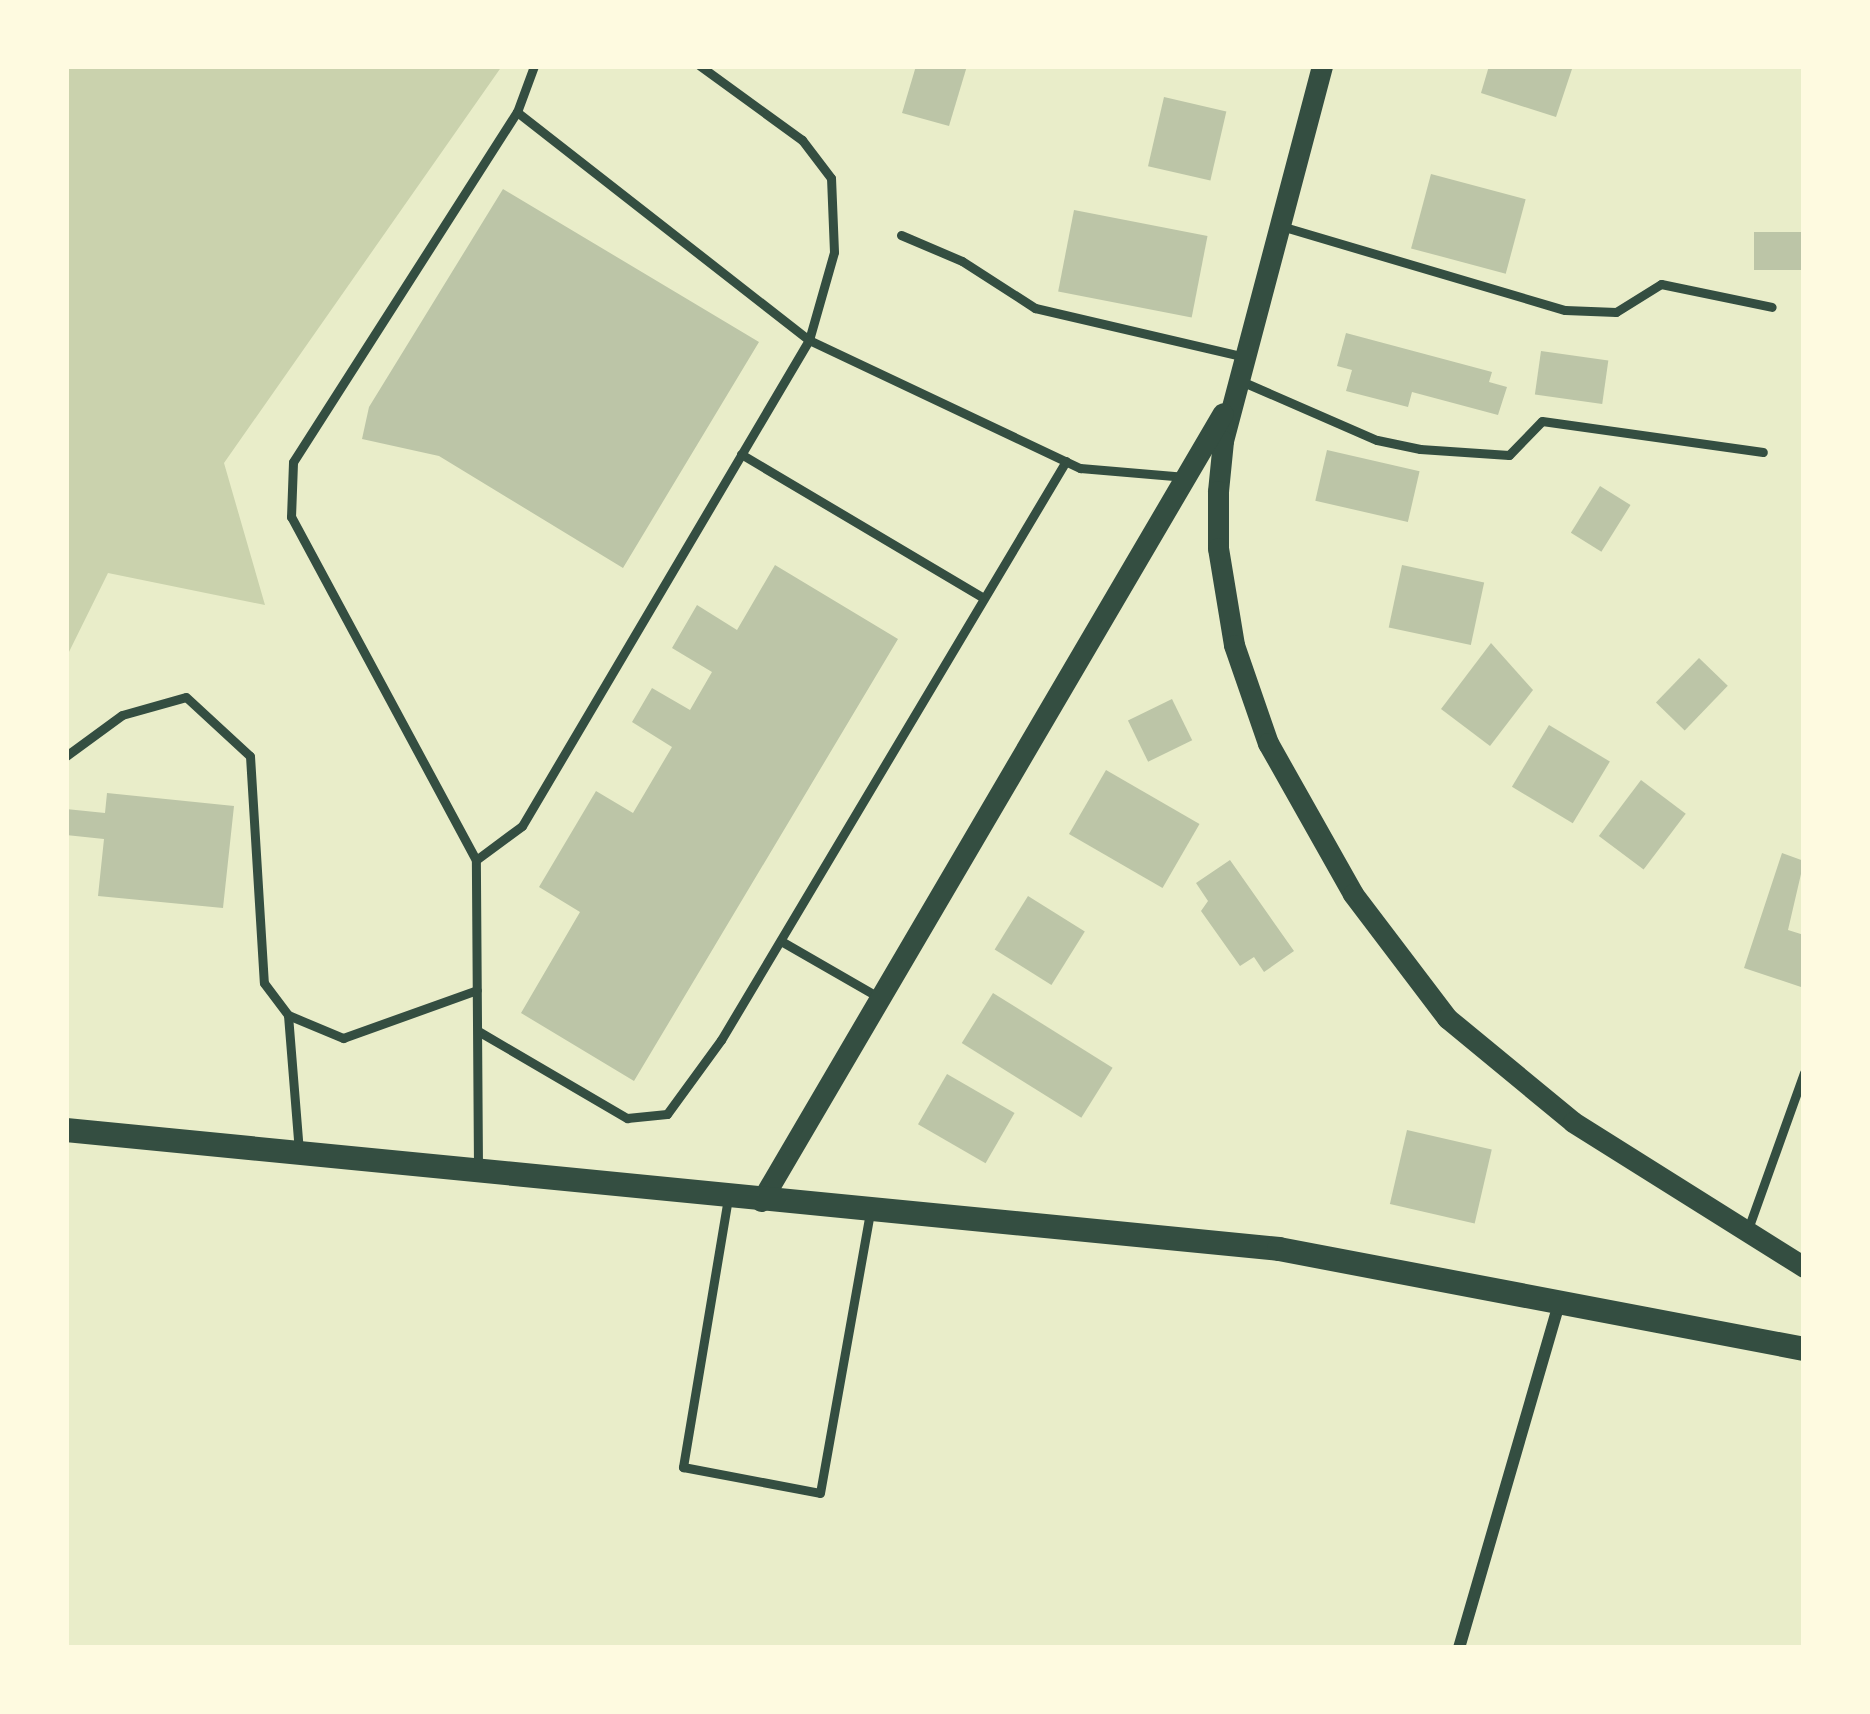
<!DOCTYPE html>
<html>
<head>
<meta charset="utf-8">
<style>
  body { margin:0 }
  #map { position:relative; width:1870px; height:1714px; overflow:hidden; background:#e9edc9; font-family:Signika,sans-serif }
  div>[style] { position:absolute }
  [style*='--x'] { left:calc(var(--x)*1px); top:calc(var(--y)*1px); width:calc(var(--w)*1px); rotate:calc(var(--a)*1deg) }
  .green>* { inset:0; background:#cad2ad }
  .building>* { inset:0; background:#bcc5a7; transform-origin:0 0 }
  .service>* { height:9px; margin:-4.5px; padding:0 4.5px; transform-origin:4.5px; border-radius:4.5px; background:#344e41 }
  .minor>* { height:12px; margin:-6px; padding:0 6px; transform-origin:6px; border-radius:6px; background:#344e41 }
  .tertiary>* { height:21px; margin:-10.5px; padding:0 10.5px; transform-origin:10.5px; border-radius:10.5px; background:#344e41 }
  .secondary>* { height:24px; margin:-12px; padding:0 12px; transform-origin:12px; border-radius:12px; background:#344e41 }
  span { translate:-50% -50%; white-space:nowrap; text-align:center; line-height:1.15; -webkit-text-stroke:9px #fefae0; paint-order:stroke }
  .frame { position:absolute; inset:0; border:69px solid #fefae0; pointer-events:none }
</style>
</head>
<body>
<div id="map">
  <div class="green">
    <i style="clip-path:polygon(66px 66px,502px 66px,224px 463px,265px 605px,108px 573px,66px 658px)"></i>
  </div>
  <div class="building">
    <i style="clip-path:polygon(916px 66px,967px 66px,949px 126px,902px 113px)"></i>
    <i style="clip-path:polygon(1489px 66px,1573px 66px,1556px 117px,1481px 93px)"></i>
    <i style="left:1164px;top:97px;width:64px;height:71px;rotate:13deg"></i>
    <i style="left:1431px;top:174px;width:98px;height:77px;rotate:15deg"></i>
    <i style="clip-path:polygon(503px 189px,759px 342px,623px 568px,439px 456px,362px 439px,369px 407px)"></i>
    <i style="left:1074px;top:210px;width:136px;height:83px;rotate:11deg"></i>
    <i style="left:1804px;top:232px;width:38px;height:50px;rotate:90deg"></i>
    <i style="clip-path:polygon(1346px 333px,1492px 372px,1489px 382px,1507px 387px,1498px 415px,1412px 392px,1408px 407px,1346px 391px,1352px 370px,1337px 366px)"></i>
    <i style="left:1541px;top:351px;width:68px;height:44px;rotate:8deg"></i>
    <i style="left:1327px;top:450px;width:95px;height:52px;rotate:13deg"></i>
    <i style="left:1600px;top:486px;width:36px;height:55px;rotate:32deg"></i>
    <i style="clip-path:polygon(775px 565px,898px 639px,634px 1081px,521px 1013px,580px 912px,539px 887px,596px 791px,633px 813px,672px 747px,632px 722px,652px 688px,690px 710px,712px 672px,672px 648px,697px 605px,737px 630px)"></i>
    <i style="left:1402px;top:565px;width:84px;height:64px;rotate:12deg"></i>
    <i style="clip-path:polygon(1491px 643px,1533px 690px,1490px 746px,1441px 709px)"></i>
    <i style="left:1699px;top:658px;width:40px;height:62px;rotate:44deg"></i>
    <i style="left:1172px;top:699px;width:46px;height:49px;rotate:64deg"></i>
    <i style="left:1549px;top:725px;width:71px;height:72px;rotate:31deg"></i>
    <i style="left:1106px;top:770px;width:108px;height:74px;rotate:30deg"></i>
    <i style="left:1641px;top:780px;width:56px;height:70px;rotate:37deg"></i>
    <i style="clip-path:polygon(107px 793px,234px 806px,223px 908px,98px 896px,104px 839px,66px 835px,66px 809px,105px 813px)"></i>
    <i style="clip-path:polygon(1782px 853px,1804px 861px,1788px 930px,1804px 935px,1804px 988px,1744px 968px)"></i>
    <i style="clip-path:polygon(1230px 860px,1294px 951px,1264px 972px,1254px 957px,1240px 966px,1201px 911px,1208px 901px,1196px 883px)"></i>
    <i style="left:1028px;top:896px;width:67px;height:63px;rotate:32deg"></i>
    <i style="left:993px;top:993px;width:141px;height:59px;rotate:32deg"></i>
    <i style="left:947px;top:1074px;width:78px;height:58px;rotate:30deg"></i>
    <i style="left:1407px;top:1130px;width:87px;height:76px;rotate:13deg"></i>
  </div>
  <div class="service">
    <i style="--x:517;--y:112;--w:49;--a:-69.7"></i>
    <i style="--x:1281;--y:226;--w:296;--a:16.5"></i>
    <i style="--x:1565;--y:310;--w:51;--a:2.2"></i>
    <i style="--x:1616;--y:312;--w:53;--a:-31.9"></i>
    <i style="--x:1661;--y:284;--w:113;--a:11.7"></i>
    <i style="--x:901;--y:235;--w:66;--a:23.1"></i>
    <i style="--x:962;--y:261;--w:87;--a:32.8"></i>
    <i style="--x:1035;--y:308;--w:212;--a:13.1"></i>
    <i style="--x:1241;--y:381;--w:148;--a:23.5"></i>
    <i style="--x:1377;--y:440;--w:44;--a:11.8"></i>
    <i style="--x:1420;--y:449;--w:89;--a:3.9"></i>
    <i style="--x:1509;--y:455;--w:47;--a:-45.9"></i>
    <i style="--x:1542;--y:421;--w:223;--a:8"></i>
    <i style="--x:741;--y:454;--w:282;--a:30.7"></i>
    <i style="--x:66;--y:756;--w:69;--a:-36.2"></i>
    <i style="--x:122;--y:715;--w:66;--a:-15.7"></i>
    <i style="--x:186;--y:697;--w:87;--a:42.7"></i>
    <i style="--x:250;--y:756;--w:227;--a:86.5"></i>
    <i style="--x:264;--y:983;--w:40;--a:53"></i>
    <i style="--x:288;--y:1015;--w:60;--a:22.7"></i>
    <i style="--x:343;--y:1038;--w:142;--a:-19.7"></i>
    <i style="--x:476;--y:860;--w:57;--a:-36.5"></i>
    <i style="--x:522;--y:826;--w:564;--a:-59.44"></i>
    <i style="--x:809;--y:340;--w:91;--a:-74.1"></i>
    <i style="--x:834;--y:252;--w:74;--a:-92.3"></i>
    <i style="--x:831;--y:178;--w:48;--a:-127.3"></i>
    <i style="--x:802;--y:140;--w:126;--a:-144"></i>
    <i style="--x:781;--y:941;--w:114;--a:29.9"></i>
    <i style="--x:288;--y:1015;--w:137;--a:85.4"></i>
    <i style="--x:478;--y:1031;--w:173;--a:30.3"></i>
    <i style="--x:627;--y:1118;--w:40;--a:-5.7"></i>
    <i style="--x:667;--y:1114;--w:92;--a:-53.9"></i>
    <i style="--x:721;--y:1040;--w:674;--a:-59.21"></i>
    <i style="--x:478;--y:1167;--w:307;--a:-90.4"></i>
    <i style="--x:476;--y:860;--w:390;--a:-118.3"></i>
    <i style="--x:291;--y:517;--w:55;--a:-87.9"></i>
    <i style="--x:293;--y:462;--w:416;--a:-57.4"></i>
    <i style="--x:517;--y:112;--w:370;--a:38"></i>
    <i style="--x:809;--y:340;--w:300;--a:25.3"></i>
    <i style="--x:1080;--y:468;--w:106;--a:4.9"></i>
    <i style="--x:728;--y:1198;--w:273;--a:99.5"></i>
    <i style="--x:683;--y:1467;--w:139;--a:10.7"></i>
    <i style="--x:820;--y:1493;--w:284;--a:-79.9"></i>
    <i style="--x:1748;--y:1229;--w:166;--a:-70.3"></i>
  </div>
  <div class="minor">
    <i style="--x:1459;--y:1648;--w:359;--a:-73.8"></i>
  </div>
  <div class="tertiary">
    <i style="--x:1322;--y:66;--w:388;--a:104.8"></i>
    <i style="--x:1223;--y:441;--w:50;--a:95.7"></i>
    <i style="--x:1218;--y:491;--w:57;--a:90"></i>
    <i style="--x:1218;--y:548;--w:98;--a:80.6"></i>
    <i style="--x:1234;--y:645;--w:104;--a:70.9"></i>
    <i style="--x:1268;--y:743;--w:173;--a:60.6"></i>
    <i style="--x:1353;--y:894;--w:156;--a:52.8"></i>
    <i style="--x:1447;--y:1018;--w:163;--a:39.5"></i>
    <i style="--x:1573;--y:1122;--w:273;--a:32.1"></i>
    <i style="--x:761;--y:1201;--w:913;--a:-59.62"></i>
  </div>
  <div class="secondary">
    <i style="--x:66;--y:1130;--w:1219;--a:5.6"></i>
    <i style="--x:1279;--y:1249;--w:534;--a:10.78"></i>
  </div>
  <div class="frame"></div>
</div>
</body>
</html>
